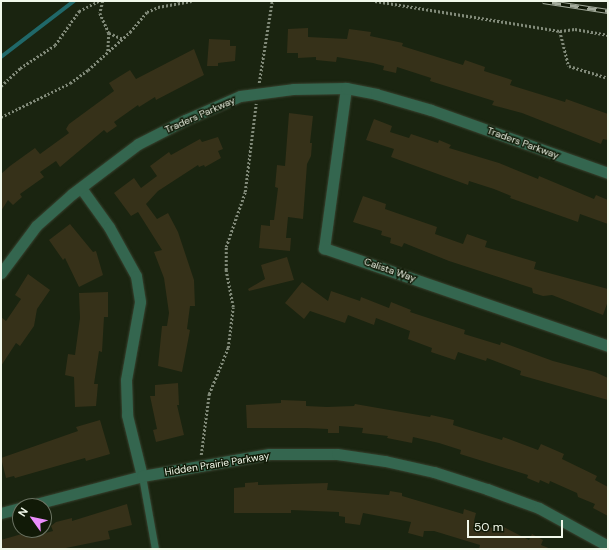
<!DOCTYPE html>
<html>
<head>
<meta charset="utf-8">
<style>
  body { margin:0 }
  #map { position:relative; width:609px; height:550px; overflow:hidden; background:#1a2410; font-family:"DM Sans",sans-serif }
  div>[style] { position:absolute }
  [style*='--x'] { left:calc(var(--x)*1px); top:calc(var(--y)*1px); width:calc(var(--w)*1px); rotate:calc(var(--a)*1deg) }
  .stream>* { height:4px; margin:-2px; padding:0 2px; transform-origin:2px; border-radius:2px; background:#206869 }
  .building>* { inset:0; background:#363119 }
  .path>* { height:2.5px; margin-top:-1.25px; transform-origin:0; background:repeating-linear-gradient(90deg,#818a79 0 2px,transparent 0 4px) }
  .roads { filter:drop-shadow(0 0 1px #38422f) drop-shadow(0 0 1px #38422f) }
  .service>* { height:7px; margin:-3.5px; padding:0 3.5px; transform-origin:3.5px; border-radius:3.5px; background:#34664f }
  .minor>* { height:11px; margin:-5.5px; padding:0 5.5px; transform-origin:5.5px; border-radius:5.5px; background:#34664f }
  .rail>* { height:4.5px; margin-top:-2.25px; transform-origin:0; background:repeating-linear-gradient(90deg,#111a07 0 9px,#a3ab9b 0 18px); box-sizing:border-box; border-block:1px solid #a3ab9b }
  span { translate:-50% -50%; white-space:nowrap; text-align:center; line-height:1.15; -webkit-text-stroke:3px #111a07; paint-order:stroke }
  .street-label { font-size:10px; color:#f1f8ea }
  .frame { position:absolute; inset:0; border:2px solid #f1f8ea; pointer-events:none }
  .north { position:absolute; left:12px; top:498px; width:40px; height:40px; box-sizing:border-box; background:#111a07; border:1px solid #6b7362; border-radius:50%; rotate:303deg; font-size:11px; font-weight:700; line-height:16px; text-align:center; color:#f1f8ea }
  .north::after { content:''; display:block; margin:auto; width:14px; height:18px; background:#eb8dfc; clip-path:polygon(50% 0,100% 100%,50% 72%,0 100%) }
  .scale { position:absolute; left:467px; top:520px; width:96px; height:18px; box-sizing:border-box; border:2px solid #f1f8ea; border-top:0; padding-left:5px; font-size:12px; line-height:14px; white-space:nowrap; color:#f1f8ea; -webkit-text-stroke:3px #111a07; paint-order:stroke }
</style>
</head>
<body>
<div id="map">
  <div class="stream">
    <i style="--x:1;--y:57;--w:92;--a:-37.5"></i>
  </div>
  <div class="building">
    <i style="clip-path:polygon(308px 28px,308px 37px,347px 39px,349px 29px,371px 32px,370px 36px,403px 43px,402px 46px,463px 65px,465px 60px,485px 67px,484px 71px,512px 80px,510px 85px,565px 102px,566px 99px,608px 114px,608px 140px,603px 139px,601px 144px,522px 113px,492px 105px,494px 101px,430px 81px,431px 78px,397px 67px,396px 73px,383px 70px,384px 66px,373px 63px,337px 57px,336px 62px,316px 60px,316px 57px,298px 58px,298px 53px,287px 53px,288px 29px)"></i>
    <i style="clip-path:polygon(209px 39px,230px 40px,230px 46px,236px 46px,235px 61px,218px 63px,218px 66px,207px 66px)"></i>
    <i style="clip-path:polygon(194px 49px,204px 75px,156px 100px,155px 97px,139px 107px,138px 105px,114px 122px,117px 126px,107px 133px,104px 130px,60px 167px,56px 161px,40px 172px,44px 177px,20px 194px,22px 197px,13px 205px,8px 200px,1px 211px,1px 174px,10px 166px,35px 148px,40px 154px,69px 133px,66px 129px,69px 124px,114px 91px,109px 83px,130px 70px,136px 79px)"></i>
    <i style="clip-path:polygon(289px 113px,313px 116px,310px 143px,312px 143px,311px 156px,307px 164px,303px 219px,288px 217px,286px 238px,291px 238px,290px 251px,259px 248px,261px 225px,270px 226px,270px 220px,274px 220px,278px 188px,275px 187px,277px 165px,285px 166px)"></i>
    <i style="clip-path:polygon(374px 119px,392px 126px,390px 132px,409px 138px,411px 134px,438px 143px,439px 140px,451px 145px,449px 148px,499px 163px,538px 179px,539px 176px,594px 199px,596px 195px,608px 200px,608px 224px,580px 214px,578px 222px,510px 198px,511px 196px,494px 189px,469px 181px,468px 185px,391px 157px,394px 149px,366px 140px)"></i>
    <i style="clip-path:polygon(218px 137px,223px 149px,218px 151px,221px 158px,205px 167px,204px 165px,199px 167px,198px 165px,158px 191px,146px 204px,157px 219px,168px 213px,178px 232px,194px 280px,195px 306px,190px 306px,187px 329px,190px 330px,182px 372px,158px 366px,162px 326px,167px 326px,169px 313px,164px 278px,154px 252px,162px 250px,138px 212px,131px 216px,114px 193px,134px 178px,141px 188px,157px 176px,150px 166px,169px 152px,171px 155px,200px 139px,202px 142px)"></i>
    <i style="clip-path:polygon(363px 196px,386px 204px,385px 209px,437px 227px,435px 234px,463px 244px,467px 234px,487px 241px,485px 247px,536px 262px,534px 269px,608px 289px,608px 301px,603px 315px,552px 295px,543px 296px,533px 293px,532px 288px,449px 261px,404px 243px,402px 247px,390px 243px,391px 238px,381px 235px,382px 231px,353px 222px)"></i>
    <i style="clip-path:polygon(70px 224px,93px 252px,96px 251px,103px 275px,79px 287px,65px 258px,63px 260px,49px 240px)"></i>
    <i style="clip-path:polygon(287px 257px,294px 280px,249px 291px,248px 289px,265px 279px,261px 265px)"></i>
    <i style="clip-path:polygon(28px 274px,50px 290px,37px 309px,34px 326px,20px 346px,16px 343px,1px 366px,1px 317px,6px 321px,21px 299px,15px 295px)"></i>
    <i style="clip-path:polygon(302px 282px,328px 301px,331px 291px,360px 301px,361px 297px,389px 308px,391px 302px,411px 310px,410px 312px,465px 330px,464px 334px,500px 345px,501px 342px,553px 361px,595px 372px,608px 378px,608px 400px,520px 375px,521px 371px,487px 358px,486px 361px,458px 352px,455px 360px,431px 352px,432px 348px,408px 339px,410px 331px,376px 318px,374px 325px,348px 315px,345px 323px,310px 311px,304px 319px,285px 303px)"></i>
    <i style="clip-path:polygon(108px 292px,108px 317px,104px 317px,102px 352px,99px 351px,94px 384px,98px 384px,96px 406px,75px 407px,74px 377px,65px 375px,68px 354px,75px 355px,80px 318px,79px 293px)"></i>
    <i style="clip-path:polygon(178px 383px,179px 405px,177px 405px,184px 435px,156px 442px,153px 430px,157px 429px,150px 396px,155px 396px,155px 385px)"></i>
    <i style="clip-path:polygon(281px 400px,306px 401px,306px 406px,327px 407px,354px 406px,355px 404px,430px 417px,431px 415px,454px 420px,453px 425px,502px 440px,503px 437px,538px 450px,541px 444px,564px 454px,562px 459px,597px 476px,595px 480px,608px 487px,608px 516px,593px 508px,595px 504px,578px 497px,577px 493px,550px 481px,549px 484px,540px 480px,539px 483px,527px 478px,528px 475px,460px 454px,461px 450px,439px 443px,413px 437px,412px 443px,387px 438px,388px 436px,362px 433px,363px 428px,339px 426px,339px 433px,328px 433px,328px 429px,306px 428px,247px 428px,246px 405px,281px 403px)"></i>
    <i style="clip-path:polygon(100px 420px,110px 454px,86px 461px,85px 458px,15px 478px,14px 476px,6px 478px,1px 458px,78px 431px,76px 427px)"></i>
    <i style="clip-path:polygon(258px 482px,258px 485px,328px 483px,327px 490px,389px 495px,390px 491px,402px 493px,402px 496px,463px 514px,464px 509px,476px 513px,474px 521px,498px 530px,500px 525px,529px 540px,532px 534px,543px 540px,541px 545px,551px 549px,479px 549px,480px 545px,434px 531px,424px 531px,423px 537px,408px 533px,411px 522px,363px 513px,360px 525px,345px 523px,345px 517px,339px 516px,339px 512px,291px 510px,291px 513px,234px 513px,234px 488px,245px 487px,245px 483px)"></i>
    <i style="clip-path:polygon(127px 504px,132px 525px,108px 531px,110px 539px,61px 549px,1px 549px,1px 540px,32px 531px,34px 536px,53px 531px,51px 526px,56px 522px,72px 518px,72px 521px)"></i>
  </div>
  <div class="path">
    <i style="--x:103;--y:1;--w:12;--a:104"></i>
    <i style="--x:100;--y:13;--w:22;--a:66"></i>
    <i style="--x:109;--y:33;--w:18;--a:93"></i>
    <i style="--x:375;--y:1;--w:187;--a:9.2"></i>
    <i style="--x:560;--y:31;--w:15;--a:-8"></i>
    <i style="--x:575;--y:29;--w:34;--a:10"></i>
    <i style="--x:560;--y:31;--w:36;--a:76"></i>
    <i style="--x:569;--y:66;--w:41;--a:17.1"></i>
    <i style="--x:109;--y:33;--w:15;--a:23"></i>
    <i style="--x:259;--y:83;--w:83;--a:-81"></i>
    <i style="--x:1;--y:86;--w:26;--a:-43"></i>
    <i style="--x:20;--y:68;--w:42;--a:-33.3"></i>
    <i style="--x:55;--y:45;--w:42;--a:-54.8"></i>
    <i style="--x:79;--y:11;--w:22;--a:-27"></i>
    <i style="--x:1;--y:117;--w:77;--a:-26.2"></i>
    <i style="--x:70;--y:83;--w:22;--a:-36"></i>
    <i style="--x:88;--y:70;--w:57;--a:-42.1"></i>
    <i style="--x:130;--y:32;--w:26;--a:-50"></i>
    <i style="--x:147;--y:12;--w:12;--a:-24"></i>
    <i style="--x:158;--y:7;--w:34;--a:-10"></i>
    <i style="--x:201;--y:455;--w:62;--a:-82.5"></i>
    <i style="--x:209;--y:394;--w:50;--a:-67.6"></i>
    <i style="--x:228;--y:348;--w:41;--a:-83"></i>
    <i style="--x:233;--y:307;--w:38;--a:-101"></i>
    <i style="--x:226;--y:270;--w:23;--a:-90"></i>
    <i style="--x:226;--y:247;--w:58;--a:-70.9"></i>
    <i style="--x:245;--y:192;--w:89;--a:-82.9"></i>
  </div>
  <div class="roads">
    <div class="service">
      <i style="--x:142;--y:476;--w:74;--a:79.9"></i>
    </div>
    <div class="minor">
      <i style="--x:346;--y:88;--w:162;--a:97.8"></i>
      <i style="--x:324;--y:248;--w:300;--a:19"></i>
      <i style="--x:81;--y:188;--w:48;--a:54.3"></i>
      <i style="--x:109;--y:227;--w:56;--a:61.1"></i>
      <i style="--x:136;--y:276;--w:26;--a:81"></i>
      <i style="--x:140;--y:302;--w:79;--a:100.2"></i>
      <i style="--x:126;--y:380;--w:35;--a:88"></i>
      <i style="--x:127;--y:415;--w:63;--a:76.2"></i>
      <i style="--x:1;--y:273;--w:59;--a:-53.3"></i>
      <i style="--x:36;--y:226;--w:48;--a:-41.6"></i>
      <i style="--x:72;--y:194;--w:83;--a:-37.1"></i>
      <i style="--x:138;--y:144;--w:53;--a:-27.1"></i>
      <i style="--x:185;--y:120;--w:60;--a:-23.6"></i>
      <i style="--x:240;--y:96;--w:53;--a:-7.5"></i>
      <i style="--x:293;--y:89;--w:53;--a:-1.1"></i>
      <i style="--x:346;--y:88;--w:31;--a:11"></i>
      <i style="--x:376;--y:94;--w:57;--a:16.2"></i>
      <i style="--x:431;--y:110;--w:188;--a:19.6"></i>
      <i style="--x:28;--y:506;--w:118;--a:-14.7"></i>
      <i style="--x:142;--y:476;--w:129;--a:-9.8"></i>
      <i style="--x:269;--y:454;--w:68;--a:0"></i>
      <i style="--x:337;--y:454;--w:49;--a:8.3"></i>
      <i style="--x:385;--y:461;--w:50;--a:12.7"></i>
      <i style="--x:434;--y:472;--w:56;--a:17.8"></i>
      <i style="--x:487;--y:489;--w:55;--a:20.1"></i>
      <i style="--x:539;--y:508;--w:79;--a:28.8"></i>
      <i style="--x:1;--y:513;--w:20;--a:-15"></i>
    </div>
  </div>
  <div class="rail">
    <i style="--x:543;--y:1;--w:66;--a:8.7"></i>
  </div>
  <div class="street-label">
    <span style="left:200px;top:115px;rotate:-24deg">Traders Parkway</span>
    <span style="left:523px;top:143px;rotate:20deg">Traders Parkway</span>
    <span style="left:390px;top:270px;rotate:19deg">Calista Way</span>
    <span style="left:217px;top:464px;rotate:-9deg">Hidden Prairie Parkway</span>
  </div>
  <div class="frame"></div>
  <div class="north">N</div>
  <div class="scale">50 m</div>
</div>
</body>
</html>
